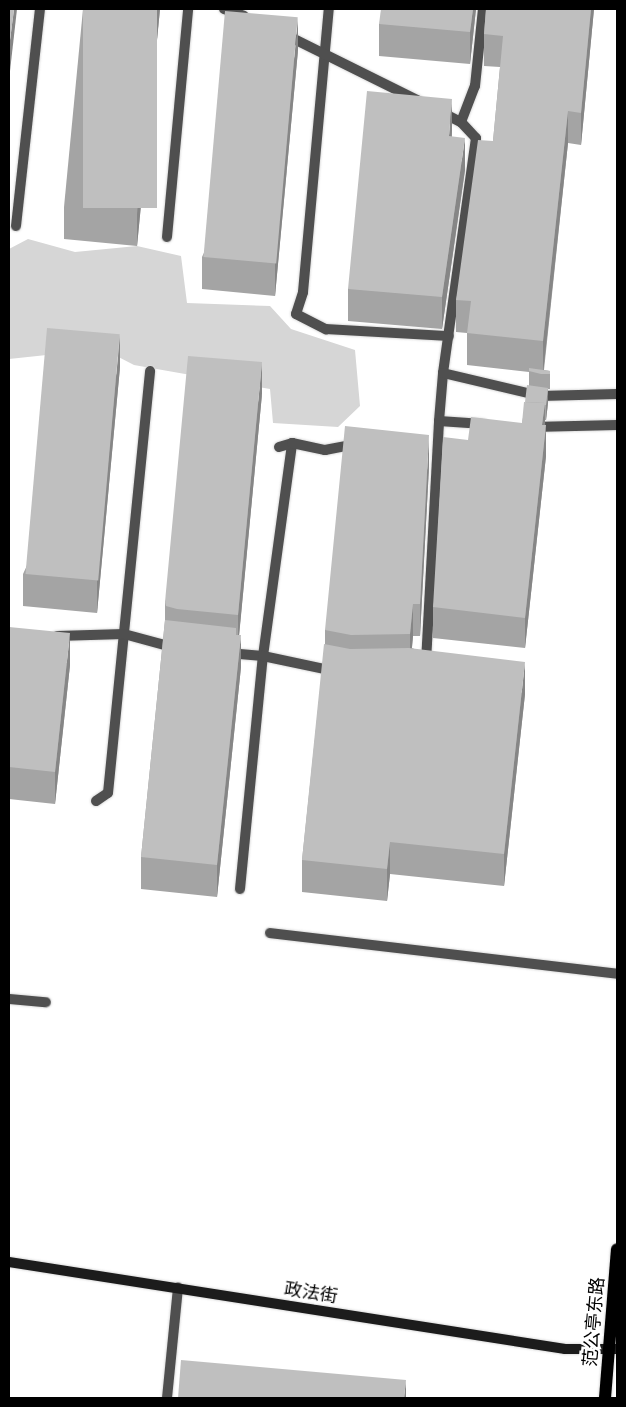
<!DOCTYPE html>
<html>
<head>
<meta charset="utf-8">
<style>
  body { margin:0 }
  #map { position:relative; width:626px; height:1407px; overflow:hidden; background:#fff; font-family:Poppins,"Noto Sans SC",sans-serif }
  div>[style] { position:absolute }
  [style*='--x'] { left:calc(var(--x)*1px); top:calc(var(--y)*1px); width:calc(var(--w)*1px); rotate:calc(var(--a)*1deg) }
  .green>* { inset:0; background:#d6d6d6 }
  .roads { filter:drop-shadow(0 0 1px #dbdbdb) drop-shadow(0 0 1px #dbdbdb) }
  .lane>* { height:10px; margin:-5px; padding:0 5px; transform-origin:5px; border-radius:5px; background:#4f4f4f }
  .street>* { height:10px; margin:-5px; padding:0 5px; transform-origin:5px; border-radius:5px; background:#4f4f4f }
  .secondary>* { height:10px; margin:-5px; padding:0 5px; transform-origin:5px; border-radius:5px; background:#1c1c1c }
  .primary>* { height:12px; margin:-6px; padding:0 6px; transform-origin:6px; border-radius:6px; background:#000 }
  .wall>* { inset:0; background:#a4a4a4 }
  .shaded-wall>* { inset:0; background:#868686 }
  .building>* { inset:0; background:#bfbfbf; transform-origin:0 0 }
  span { translate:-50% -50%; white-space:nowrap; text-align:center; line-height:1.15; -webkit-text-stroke:5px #fff; paint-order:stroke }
  .street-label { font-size:18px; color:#000 }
  .frame { position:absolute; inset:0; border:10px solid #000; pointer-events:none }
</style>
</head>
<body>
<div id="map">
  <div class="green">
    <i style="clip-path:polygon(28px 239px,75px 252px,137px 246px,181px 256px,187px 303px,270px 306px,291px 329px,355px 350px,360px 406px,338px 427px,273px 423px,270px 389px,134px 365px,103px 349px,9px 359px,9px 249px)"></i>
  </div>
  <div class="roads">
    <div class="lane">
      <i style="--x:461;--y:122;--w:39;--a:-69"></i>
      <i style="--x:475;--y:86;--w:77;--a:-84.1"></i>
      <i style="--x:16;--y:226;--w:218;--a:-83.7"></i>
      <i style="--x:167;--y:237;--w:229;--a:-84.7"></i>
      <i style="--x:296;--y:314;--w:23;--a:-72"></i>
      <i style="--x:303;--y:292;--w:284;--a:-84.8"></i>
      <i style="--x:96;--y:801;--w:14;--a:-34"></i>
      <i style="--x:108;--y:793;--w:424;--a:-84.3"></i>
      <i style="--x:240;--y:889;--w:234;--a:-84.4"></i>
      <i style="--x:263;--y:656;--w:215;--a:-82.2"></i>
      <i style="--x:270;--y:933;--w:349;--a:6.7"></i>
      <i style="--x:167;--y:1398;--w:111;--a:-84.3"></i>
    </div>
    <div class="street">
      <i style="--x:224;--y:9;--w:21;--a:19"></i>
      <i style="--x:286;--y:35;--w:148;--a:26.4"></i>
      <i style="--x:441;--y:112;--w:22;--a:27"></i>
      <i style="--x:461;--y:122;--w:22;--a:47"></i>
      <i style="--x:476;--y:138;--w:237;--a:98"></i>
      <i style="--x:296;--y:314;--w:34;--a:27"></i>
      <i style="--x:326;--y:329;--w:123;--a:3.3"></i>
      <i style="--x:483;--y:424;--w:44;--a:-176.1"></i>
      <i style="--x:439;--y:421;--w:48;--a:-85.2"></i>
      <i style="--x:443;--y:373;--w:100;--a:13.3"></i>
      <i style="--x:540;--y:396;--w:77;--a:-1.5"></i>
      <i style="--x:533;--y:427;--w:84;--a:-1.4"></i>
      <i style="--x:279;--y:447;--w:14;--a:-17"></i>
      <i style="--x:292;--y:443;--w:34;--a:12"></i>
      <i style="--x:325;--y:450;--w:31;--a:-11"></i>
      <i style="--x:57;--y:636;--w:67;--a:-1.7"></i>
      <i style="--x:124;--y:634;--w:54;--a:15.1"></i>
      <i style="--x:228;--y:653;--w:35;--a:5"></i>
      <i style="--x:263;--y:656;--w:73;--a:11.9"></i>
      <i style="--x:426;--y:662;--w:241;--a:-86.9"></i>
      <i style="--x:9;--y:999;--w:37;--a:5"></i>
    </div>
    <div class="secondary">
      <i style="--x:9;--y:1262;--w:563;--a:8.89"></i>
      <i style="--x:565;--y:1349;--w:52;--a:0"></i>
    </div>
    <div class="primary">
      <i style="--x:605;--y:1398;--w:149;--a:-85.4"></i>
    </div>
  </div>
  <div class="wall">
    <i style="clip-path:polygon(83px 9px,160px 9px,137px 246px,64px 239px,64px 207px)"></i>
    <i style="clip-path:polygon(476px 9px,470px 64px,379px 56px,379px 24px)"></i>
    <i style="clip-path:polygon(486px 9px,594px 9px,581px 145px,568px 143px,544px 370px,550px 371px,550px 389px,548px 389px,548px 403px,546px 420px,545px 420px,546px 456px,525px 648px,433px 638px,433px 607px,468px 440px,522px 423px,529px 385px,529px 372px,467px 365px,467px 333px,456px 332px,456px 300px,493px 141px,500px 67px,484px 66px,484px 34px)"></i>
    <i style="clip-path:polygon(298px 50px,275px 296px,202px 289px,202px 257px)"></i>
    <i style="clip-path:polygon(452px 131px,452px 137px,465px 170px,442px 329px,348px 321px,348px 289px)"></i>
    <i style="clip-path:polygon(120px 367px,97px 613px,23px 606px,23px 574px)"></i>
    <i style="clip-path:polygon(262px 394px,239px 635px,241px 667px,217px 897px,141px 889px,141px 857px,165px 620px,165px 602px)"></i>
    <i style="clip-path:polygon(429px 467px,420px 636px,413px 636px,412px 648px,525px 694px,504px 886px,390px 874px,387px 901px,302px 892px,302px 860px,325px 644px,325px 630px)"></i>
    <i style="clip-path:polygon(9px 627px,70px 665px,55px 804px,9px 799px)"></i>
  </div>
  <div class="shaded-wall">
    <i style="clip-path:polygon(14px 9px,17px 9px,9px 80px,9px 48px)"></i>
    <i style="clip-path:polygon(157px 9px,160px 9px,137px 246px,137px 214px)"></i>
    <i style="clip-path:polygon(473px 9px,476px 9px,470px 64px,470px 32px)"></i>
    <i style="clip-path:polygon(591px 9px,594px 9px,581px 145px,581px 113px)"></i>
    <i style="clip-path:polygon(298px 18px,298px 50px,275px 296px,275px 264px)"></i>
    <i style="clip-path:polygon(452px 99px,452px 131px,449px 169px,449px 136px)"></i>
    <i style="clip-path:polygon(568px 111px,568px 143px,543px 374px,543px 341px)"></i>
    <i style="clip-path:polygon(465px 138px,465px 170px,442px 329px,442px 297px)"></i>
    <i style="clip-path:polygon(120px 335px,120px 367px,97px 613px,97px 581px)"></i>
    <i style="clip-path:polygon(262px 362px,262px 394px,238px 647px,238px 615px)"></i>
    <i style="clip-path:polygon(548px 388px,548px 403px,546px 420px,546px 405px)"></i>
    <i style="clip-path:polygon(545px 403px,545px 434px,542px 425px)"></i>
    <i style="clip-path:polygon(546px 425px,546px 456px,525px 648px,525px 618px)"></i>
    <i style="clip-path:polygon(429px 435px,429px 467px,420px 636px,420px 604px)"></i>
    <i style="clip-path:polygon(413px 604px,413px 636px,410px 666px,410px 634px)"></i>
    <i style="clip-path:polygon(70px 633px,70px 665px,55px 804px,55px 772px)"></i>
    <i style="clip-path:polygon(241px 635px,241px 667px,217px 897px,217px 865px)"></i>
    <i style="clip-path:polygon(525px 662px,525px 694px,504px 886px,504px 854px)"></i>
    <i style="clip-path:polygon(390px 842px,390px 874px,387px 901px,387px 869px)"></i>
    <i style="clip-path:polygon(406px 1380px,406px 1398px,404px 1398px)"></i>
  </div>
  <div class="building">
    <i style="clip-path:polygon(9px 9px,14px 9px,9px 48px)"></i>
    <i style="left:83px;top:9px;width:74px;height:199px"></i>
    <i style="clip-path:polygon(381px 9px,473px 9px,470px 32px,379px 24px)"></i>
    <i style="clip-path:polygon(486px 9px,591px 9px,581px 113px,568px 111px,543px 341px,467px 333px,471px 301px,456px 300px,478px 140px,493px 141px,503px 36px,484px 34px)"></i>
    <i style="left:225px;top:11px;width:73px;height:247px;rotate:5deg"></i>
    <i style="clip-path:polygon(367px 91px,452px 99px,449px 136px,465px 138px,442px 297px,348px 289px)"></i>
    <i style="left:47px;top:328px;width:73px;height:247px;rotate:5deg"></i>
    <i style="clip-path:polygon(188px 356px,262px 362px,238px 615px,177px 609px,166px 606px,165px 602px)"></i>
    <i style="clip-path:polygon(529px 368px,550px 371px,550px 374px,541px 374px,529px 371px)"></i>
    <i style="clip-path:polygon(527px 385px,548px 388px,546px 405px,544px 405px,545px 403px,525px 402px)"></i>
    <i style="clip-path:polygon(524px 402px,545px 403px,542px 425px,546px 425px,525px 618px,433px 607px,443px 437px,468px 440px,471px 417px,522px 423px)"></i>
    <i style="clip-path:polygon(345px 426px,429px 435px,420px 604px,413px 604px,410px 634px,351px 635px,325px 630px)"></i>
    <i style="clip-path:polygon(165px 620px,236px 628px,236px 635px,241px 635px,217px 865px,141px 857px)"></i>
    <i style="clip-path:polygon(9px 627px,70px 633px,55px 772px,9px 767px)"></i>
    <i style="clip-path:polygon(324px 644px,350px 649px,409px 648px,525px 662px,504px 854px,390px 842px,387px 869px,302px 860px)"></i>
    <i style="clip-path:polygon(181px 1360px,406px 1380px,404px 1398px,178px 1398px)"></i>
  </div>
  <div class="street-label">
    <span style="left:311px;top:1293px;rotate:9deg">政法街</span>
    <span style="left:594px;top:1322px;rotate:-85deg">范公亭东路</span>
  </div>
  <div class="frame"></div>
</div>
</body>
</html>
